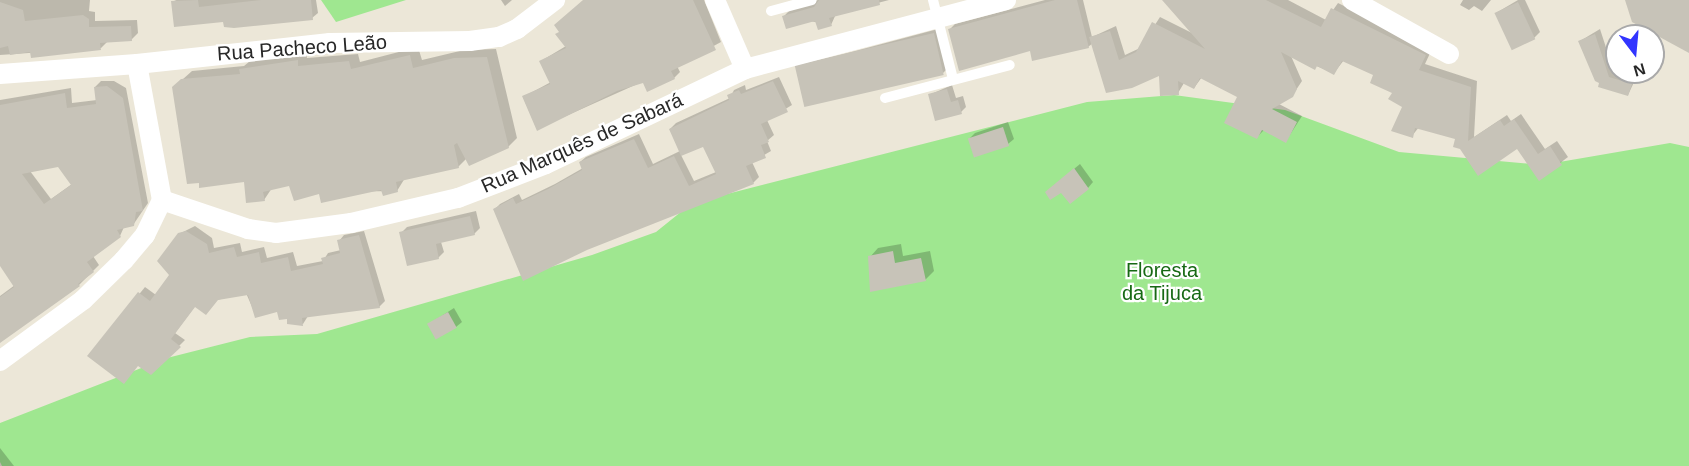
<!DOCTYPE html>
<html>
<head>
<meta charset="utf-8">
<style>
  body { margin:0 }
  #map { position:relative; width:1689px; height:466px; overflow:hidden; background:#ece7d8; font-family:Arial,sans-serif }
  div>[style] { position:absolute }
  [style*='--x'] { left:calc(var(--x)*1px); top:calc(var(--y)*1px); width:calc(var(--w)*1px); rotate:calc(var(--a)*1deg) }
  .green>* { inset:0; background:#9fe790 }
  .shadow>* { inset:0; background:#0003 }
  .building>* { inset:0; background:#c7c3b8; transform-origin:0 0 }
  .service>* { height:10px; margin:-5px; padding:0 5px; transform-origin:5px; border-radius:5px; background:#fff }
  .minor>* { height:20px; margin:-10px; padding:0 10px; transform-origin:10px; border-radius:10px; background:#fff }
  span { translate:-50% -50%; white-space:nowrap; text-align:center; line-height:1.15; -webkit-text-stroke:4.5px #fff; paint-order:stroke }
  .street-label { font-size:20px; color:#282828 }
  .park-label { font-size:20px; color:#176914 }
  .north { position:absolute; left:1605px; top:24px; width:60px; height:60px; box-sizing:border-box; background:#fff; border:2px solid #a9a9a9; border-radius:50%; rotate:164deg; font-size:16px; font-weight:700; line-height:24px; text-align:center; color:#282828 }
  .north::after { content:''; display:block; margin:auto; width:21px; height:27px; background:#3235ff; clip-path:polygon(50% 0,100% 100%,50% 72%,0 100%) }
</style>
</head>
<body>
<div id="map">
  <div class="green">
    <i style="clip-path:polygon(321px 0,406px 0,336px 22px)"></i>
    <i style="clip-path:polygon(1174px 95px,1285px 110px,1399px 152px,1542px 165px,1670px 143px,1689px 147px,1689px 466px,2px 466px,0 462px,0 423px,167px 358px,250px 337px,317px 334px,592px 255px,656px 232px,692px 203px,1087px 102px)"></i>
  </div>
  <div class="shadow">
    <i style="clip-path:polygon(0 0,90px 0,89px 11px,95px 12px,95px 21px,137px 20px,138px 33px,131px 40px,108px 41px,101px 48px,0 55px)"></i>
    <i style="clip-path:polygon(174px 0,316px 0,318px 13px,312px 18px,224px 20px)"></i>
    <i style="clip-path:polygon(501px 0,512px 0,505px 6px)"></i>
    <i style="clip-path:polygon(587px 0,704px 0,721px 42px,677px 66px,680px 72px,674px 78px,644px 81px,537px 129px,523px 97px,551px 82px,541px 61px,566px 46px,561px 31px)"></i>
    <i style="clip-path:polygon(818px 0,889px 0,836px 14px,831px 25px,784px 16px,790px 10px)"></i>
    <i style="clip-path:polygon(1045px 0,1083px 0,1092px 37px,1116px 26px,1125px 55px,1140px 48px,1160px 17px,1194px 34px,1168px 0,1288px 0,1326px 20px,1338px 3px,1432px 49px,1425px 64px,1477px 81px,1474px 137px,1507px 115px,1511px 121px,1521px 114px,1545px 149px,1557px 141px,1568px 157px,1539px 179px,1518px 147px,1478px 174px,1457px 138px,1419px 127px,1412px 136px,1404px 106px,1394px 92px,1375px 75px,1344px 60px,1334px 73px,1291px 56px,1302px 81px,1292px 96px,1279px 104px,1302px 116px,1286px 141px,1264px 130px,1257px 137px,1239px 96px,1202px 77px,1194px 88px,1184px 83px,1178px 93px,1160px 74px,1132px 87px,1093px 43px,1088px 47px,1031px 49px,950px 29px,955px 24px)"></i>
    <i style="clip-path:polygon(1463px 0,1491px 0,1482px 11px,1474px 6px,1469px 10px,1460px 5px)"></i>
    <i style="clip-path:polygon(1518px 0,1525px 0,1540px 32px,1534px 38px,1496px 13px)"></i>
    <i style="clip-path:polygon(938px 29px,948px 68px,943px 73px,798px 70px,803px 65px)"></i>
    <i style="clip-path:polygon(1600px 29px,1614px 72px,1636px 78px,1628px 95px,1601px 82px,1580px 41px)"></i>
    <i style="clip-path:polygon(418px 47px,422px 60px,464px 50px,496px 49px,517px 138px,508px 147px,467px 158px,458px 167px,405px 178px,397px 191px,320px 192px,291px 184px,272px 188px,264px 200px,245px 181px,188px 183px,173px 88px,192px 71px,244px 66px,250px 61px,306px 53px,307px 58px,358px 54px,360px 62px)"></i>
    <i style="clip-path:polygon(evenodd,779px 77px,792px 105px,767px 120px,774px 135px,767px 141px,771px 151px,752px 162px,759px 177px,753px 183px,586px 248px,523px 279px,495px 209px,500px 204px,519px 194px,522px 200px,555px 184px,583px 168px,580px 162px,586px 157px,639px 134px,653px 164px,680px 151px,670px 129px,676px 123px,730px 98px,734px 90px,745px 85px,746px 90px,779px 77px,704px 145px,716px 172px,694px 181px,681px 155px,704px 145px)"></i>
    <i style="clip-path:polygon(evenodd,101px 81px,114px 81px,126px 88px,148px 203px,133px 225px,124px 227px,120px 236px,93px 256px,99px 265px,79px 285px,0 341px,0 296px,15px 285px,0 264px,0 100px,71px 88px,72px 103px,97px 100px,95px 87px,101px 81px,59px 165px,72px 184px,51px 199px,30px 171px,59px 165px)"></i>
    <i style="clip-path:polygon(952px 85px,956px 98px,963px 96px,966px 107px,961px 112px,929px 95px)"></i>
    <i style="clip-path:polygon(1008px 122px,1014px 139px,1008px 144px,970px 138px,975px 133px)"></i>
    <i style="clip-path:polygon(1080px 164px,1093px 182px,1088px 188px,1061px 191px,1052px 187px)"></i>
    <i style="clip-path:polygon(476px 211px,480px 228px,474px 234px,441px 242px,444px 252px,438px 258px,401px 233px,407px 227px)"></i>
    <i style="clip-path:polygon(195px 226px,212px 238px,214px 248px,240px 243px,242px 252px,264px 247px,267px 258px,293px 252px,297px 266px,323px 261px,328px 253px,341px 250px,339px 241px,344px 235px,364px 231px,385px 301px,379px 307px,308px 316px,303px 324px,289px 323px,288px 317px,278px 310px,256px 316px,246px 293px,196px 305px,175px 333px,185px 340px,151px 374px,138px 364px,89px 356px,145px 287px,156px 295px,170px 275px,179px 234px)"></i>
    <i style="clip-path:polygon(901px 244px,903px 256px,930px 251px,934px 271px,925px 280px,870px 257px,878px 248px)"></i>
    <i style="clip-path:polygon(454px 308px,462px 322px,456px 327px,429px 324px)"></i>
    <i style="clip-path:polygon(0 448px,14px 466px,0 466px)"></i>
  </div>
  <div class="building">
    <i style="clip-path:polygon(198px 0,199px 7px,261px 0,311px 0,313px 20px,234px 28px,224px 27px,223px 22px,174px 27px,171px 1px)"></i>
    <i style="clip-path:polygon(583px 0,693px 0,716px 50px,671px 71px,675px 79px,647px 92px,643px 83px,617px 91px,537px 131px,522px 96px,550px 84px,539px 61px,566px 48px,555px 34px,559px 32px,554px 25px)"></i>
    <i style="clip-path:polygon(819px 0,879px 0,880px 5px,829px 18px,832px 26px,818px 30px,815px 21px,786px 29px,782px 16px,814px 7px)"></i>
    <i style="clip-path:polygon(1055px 0,1077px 0,1089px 48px,1032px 61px,1030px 51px,959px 71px,948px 29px)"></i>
    <i style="clip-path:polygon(1162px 0,1266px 0,1321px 27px,1331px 8px,1426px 55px,1419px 70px,1471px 87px,1468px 141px,1500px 120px,1504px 126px,1514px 119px,1538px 154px,1550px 146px,1562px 165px,1539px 181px,1517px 149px,1478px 176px,1460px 149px,1453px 147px,1455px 139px,1415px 128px,1413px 138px,1391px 131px,1402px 107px,1388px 99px,1392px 93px,1370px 83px,1373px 75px,1342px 61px,1334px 75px,1317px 66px,1315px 70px,1281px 52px,1297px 89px,1293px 97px,1272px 109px,1297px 122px,1286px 143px,1262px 130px,1257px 139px,1224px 123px,1237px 97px,1200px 78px,1194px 89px,1178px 81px,1179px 95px,1160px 96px,1159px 76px,1132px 88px,1106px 93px,1089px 37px,1110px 31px,1119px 60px,1136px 52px,1152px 22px,1205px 49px)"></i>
    <i style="clip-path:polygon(1625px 0,1689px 0,1689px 53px,1632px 22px)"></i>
    <i style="clip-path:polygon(0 2px,23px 10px,25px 21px,83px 15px,89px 19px,89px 27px,131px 26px,132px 41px,100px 43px,101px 50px,31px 58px,30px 52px,10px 55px,8px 46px,0 48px)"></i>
    <i style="left:1518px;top:2px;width:41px;height:26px;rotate:65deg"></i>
    <i style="left:934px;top:33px;width:43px;height:143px;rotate:77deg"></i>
    <i style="clip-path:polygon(1595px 34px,1609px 77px,1632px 84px,1628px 96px,1598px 87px,1599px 83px,1595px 81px,1578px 41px)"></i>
    <i style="clip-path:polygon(410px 55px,413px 68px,454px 58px,487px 57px,509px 148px,469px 166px,457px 143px,454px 145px,459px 168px,396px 182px,398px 192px,383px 196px,381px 190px,321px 203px,319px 194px,294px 201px,289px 186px,263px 192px,265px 201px,246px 203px,244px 182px,199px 188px,199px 183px,187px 184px,172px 87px,181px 79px,240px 74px,239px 69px,298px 60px,298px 66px,349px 61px,351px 69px)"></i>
    <i style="clip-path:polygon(773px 81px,788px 112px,761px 124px,769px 142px,761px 145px,766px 158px,746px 166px,754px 184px,587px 250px,523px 281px,493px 209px,513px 198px,516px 204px,548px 189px,582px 170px,579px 162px,634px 139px,648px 168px,674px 156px,689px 186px,716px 174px,703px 147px,681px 156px,669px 129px,729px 100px,727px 95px,739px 90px,741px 94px)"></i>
    <i style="clip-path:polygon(evenodd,107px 86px,123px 98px,143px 211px,136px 212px,134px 226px,117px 230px,121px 237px,87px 262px,94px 272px,78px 284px,80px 286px,0 343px,0 297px,14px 287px,0 266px,0 105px,65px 93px,67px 108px,96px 104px,94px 87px,107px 86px,58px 167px,71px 185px,44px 204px,22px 174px,58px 167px)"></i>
    <i style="clip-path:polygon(947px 89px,951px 102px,958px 100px,962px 114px,935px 121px,928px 94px)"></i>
    <i style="left:1003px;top:127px;width:20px;height:37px;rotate:72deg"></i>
    <i style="clip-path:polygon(1074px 168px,1089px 189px,1070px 204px,1061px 193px,1050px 200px,1045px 192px)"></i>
    <i style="clip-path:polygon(470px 216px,475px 235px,436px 244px,439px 259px,407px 266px,399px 232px)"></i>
    <i style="clip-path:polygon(186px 231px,207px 244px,209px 253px,234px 247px,237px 257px,259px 252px,261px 263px,288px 257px,291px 271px,323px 264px,321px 258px,340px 253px,337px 240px,359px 235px,380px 308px,302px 318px,303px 326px,287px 324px,287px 319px,279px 320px,277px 312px,255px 318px,248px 295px,218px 300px,206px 315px,195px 307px,171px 339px,181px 347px,151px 375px,138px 366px,124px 384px,87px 356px,138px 292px,150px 301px,169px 275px,157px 261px,178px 233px)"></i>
    <i style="clip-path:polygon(893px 251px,895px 263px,921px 258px,926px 281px,870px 292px,868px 256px)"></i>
    <i style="left:448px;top:312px;width:18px;height:24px;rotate:61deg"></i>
  </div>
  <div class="service">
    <i style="--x:933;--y:0;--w:81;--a:75.8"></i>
    <i style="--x:771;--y:11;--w:42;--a:-15"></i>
    <i style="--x:885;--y:98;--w:129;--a:-14.8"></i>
  </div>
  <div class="minor">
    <i style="--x:715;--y:0;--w:75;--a:66.5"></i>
    <i style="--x:1352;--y:0;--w:111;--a:29.1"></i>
    <i style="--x:137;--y:64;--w:138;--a:79.6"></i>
    <i style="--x:0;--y:74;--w:137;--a:-4.2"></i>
    <i style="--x:137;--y:64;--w:194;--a:-6.2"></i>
    <i style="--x:330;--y:43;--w:140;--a:-0.8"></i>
    <i style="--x:470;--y:41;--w:29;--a:-8"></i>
    <i style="--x:499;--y:37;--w:20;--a:-24"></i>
    <i style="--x:517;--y:29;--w:48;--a:-37.3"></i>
    <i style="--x:162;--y:200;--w:91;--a:18.6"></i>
    <i style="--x:248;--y:229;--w:28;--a:8"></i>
    <i style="--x:276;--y:233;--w:76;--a:-7.6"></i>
    <i style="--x:351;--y:223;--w:110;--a:-13.2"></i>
    <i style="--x:458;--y:198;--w:94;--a:-21.1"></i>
    <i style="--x:546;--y:164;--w:221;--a:-25.5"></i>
    <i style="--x:745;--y:69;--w:270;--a:-14.8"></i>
    <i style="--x:0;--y:361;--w:103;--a:-36.3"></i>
    <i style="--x:83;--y:300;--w:57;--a:-44.3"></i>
    <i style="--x:124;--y:260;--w:33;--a:-50"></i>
    <i style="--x:145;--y:235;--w:39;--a:-64"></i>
  </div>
  <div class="street-label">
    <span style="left:302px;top:48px;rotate:-4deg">Rua Pacheco Leão</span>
    <span style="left:582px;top:143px;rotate:-24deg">Rua Marquês de Sabará</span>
  </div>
  <div class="park-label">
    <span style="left:1162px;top:282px">Floresta<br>da Tijuca</span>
  </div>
  <div class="north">N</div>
</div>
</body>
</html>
